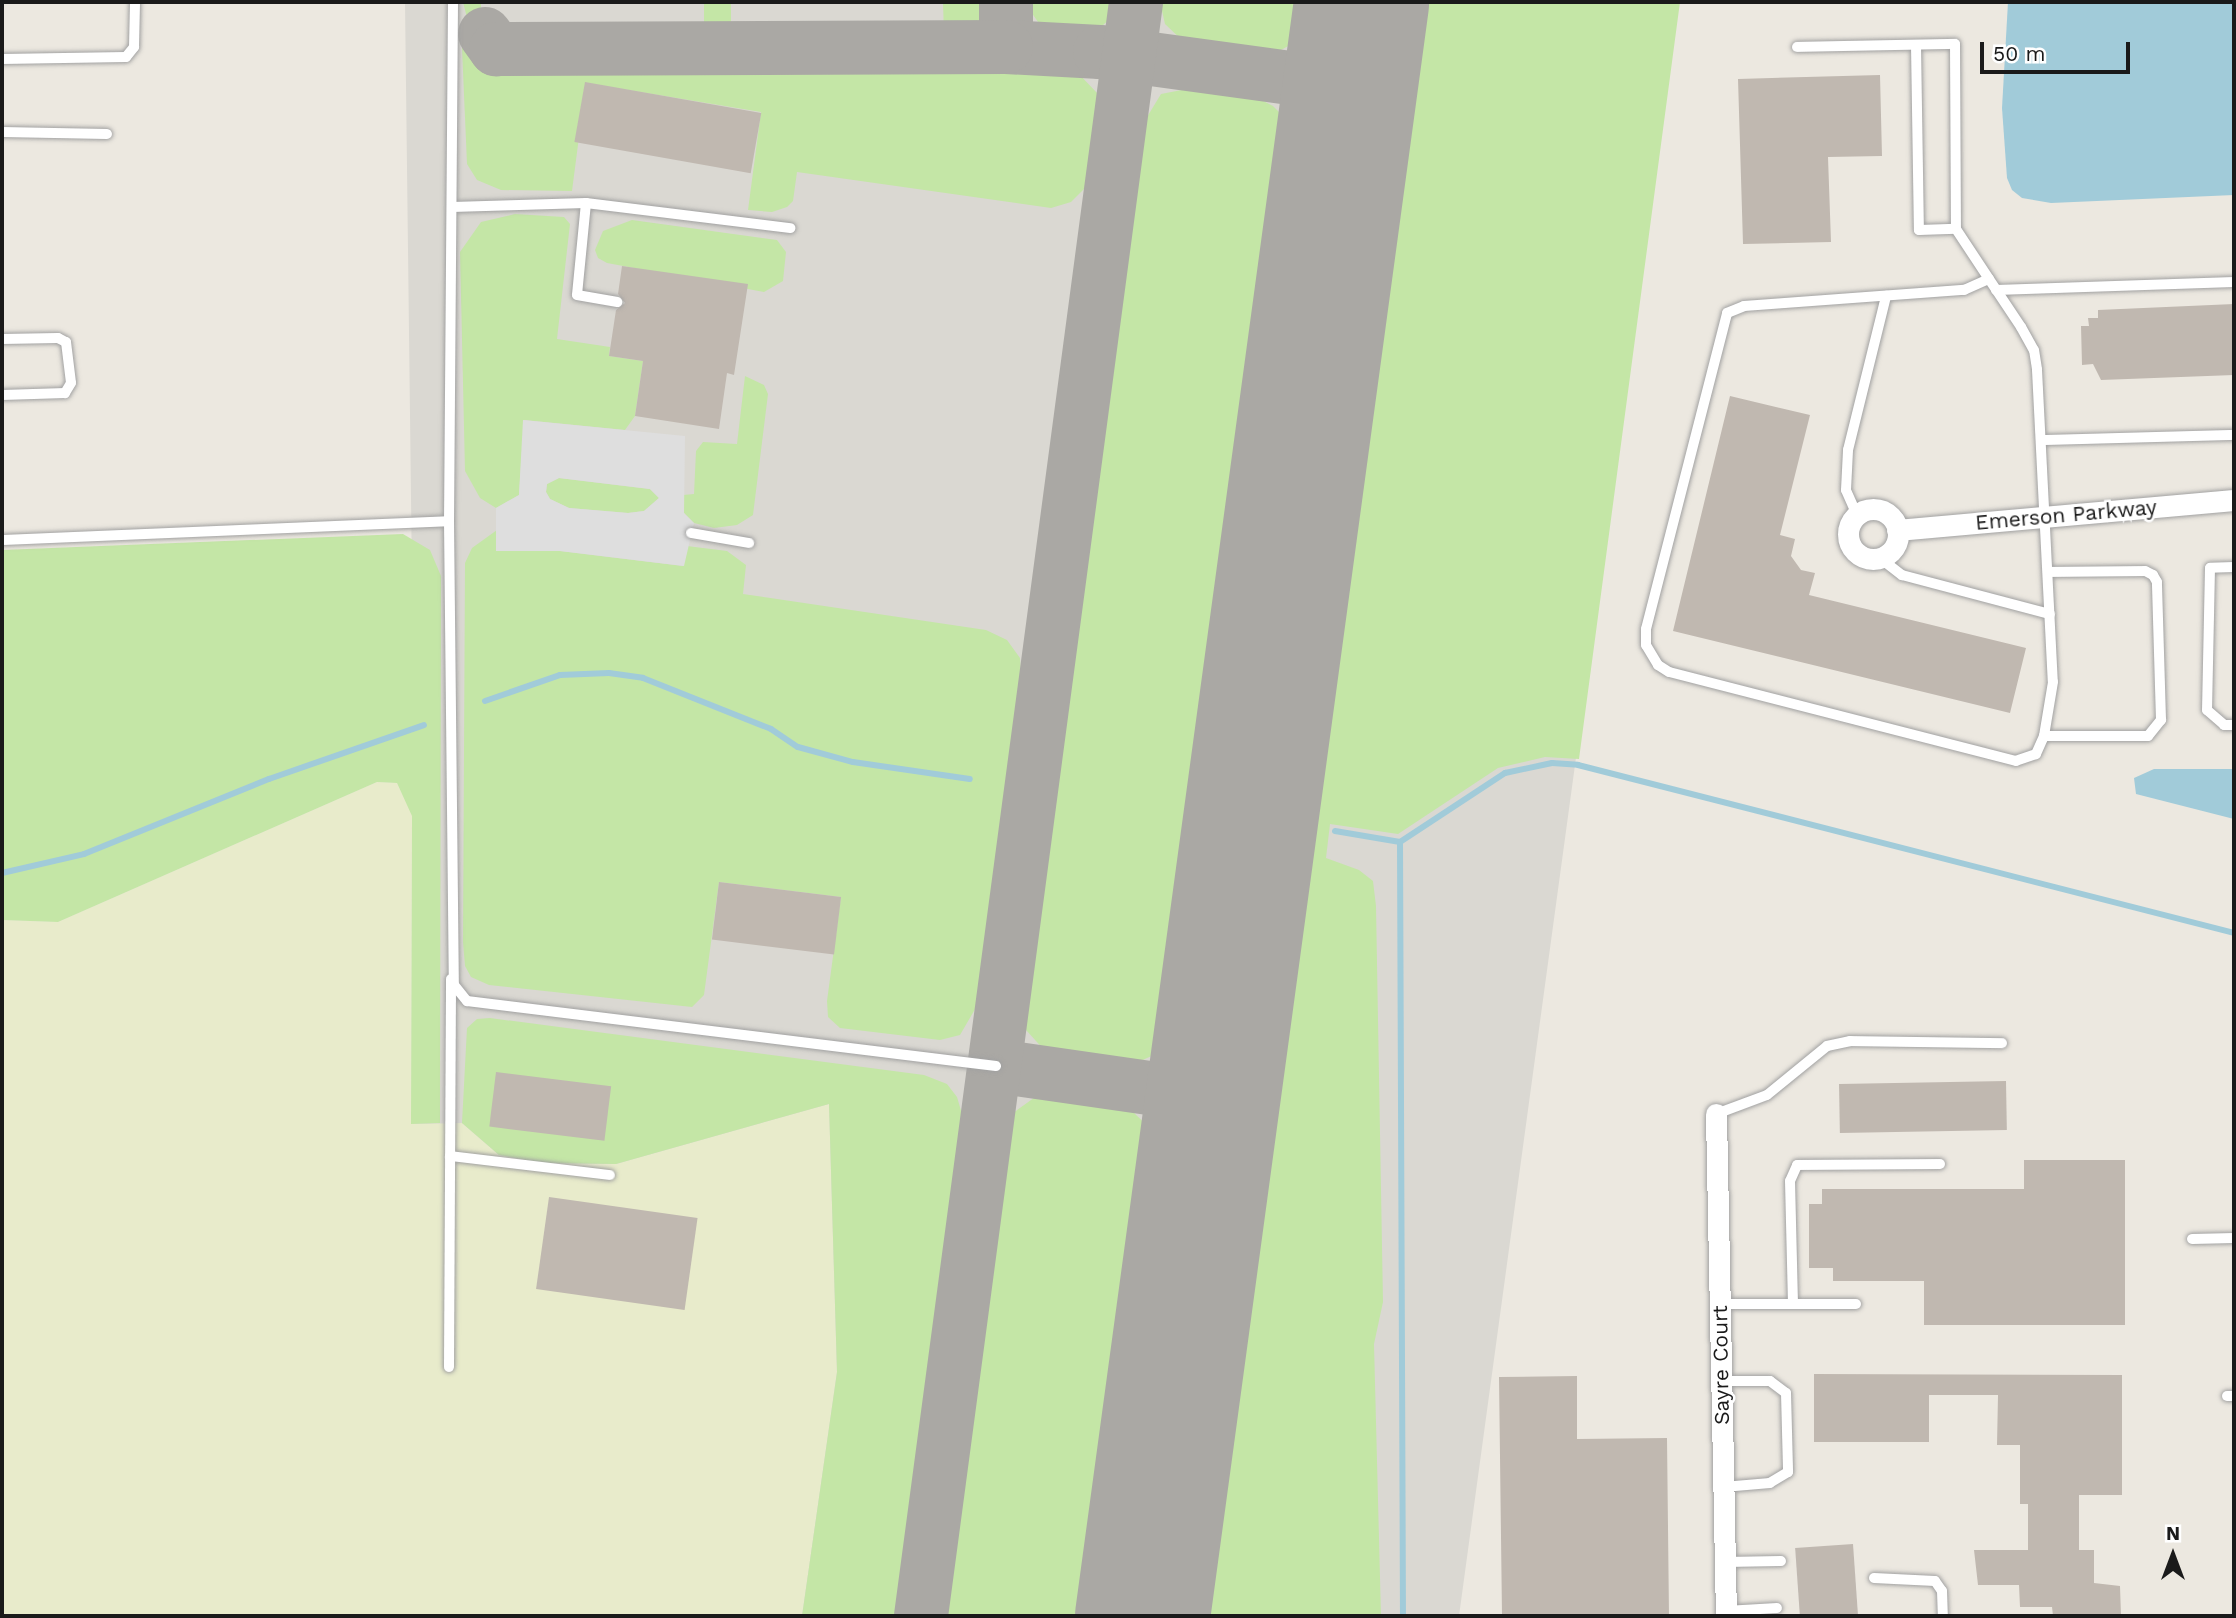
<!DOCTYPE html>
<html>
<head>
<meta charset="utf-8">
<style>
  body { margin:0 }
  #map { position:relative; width:2236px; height:1618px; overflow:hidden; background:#ece8e0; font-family:"Work Sans",sans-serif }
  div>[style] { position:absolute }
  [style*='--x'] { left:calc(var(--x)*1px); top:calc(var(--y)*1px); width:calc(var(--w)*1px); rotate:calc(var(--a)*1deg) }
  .airport>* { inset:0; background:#dad8d2 }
  .farmland>* { inset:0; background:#e8ebcb }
  .grass>* { inset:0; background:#c4e6a6; transform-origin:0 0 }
  .parking>* { inset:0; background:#dedede }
  .water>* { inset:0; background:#a1cbd9 }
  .stream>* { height:6px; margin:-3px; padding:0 3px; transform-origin:3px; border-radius:3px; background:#a1cbd9 }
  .taxiway>* { height:54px; margin:-27px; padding:0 27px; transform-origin:27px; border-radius:27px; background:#aaa8a4 }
  .runway>* { height:135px; margin:-67.5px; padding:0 67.5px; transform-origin:67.5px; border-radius:67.5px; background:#aaa8a4 }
  .building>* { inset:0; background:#c0b8b0; transform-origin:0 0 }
  .roads { filter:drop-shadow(0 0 2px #a1a1a1) drop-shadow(0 0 2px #a1a1a1) }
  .lane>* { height:10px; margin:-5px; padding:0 5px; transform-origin:5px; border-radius:5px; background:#fff }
  .street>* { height:21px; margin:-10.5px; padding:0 10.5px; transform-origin:10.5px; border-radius:10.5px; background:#fff }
  .street>.ring { margin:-10.5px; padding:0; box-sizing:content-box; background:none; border:21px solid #fff; border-radius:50% }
  span { translate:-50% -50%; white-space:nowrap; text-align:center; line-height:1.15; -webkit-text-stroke:5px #fff; paint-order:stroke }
  .street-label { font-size:21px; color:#1a1a1a }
  .frame { position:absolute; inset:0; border:4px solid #1a1a1a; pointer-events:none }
  .north { position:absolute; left:2138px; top:1520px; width:70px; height:70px; -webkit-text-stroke:5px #fff; paint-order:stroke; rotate:0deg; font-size:19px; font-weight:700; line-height:28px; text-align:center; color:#1a1a1a }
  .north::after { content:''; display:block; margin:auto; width:24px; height:32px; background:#1a1a1a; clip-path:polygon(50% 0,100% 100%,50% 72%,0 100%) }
  .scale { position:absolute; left:1980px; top:42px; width:150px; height:32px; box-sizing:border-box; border:4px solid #1a1a1a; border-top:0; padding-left:9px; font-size:21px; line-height:24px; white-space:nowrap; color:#1a1a1a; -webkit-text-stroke:5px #fff; paint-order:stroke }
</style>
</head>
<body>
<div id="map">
  <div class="airport">
    <i style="clip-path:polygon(405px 2px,1679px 2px,1459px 1616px,413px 1616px,412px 580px)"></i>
  </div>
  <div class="farmland">
    <i style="clip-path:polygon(377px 782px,397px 783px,412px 815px,411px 1124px,462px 1123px,499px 1155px,542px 1163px,616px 1164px,829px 1104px,837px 1372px,802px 1616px,2px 1616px,2px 920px,58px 922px)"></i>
  </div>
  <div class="grass">
    <i style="clip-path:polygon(463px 2px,481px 2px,481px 26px,468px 22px)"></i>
    <i style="left:704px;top:2px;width:27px;height:35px"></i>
    <i style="clip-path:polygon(943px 2px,988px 2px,986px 22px,975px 35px,944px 35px)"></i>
    <i style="clip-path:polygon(1024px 2px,1118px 2px,1110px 19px,1095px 32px,1079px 36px,1043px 29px)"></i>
    <i style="clip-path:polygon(1160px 2px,1321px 2px,1317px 17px,1301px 39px,1270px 56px,1244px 56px,1186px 44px,1165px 24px)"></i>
    <i style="clip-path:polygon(1392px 2px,1680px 2px,1579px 759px,1545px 757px,1498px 768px,1398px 834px,1330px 824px,1326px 858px,1359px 870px,1373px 881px,1376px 906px,1383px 1302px,1374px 1344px,1381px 1616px,1176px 1616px)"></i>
    <i style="clip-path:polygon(481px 40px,482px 69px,1077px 72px,1098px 94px,1102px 107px,1094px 179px,1071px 202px,1051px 208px,797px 172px,793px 201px,787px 207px,772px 212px,748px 210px,761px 112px,586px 83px,572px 191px,501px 190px,477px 180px,467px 164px,462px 48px,465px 42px)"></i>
    <i style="clip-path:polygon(1202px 86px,1250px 94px,1273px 106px,1288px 121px,1301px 151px,1189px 1001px,1176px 1038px,1163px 1051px,1138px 1062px,1116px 1064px,1046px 1052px,1026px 1030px,1024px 1020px,1066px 641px,1130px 145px,1161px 94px)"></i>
    <i style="clip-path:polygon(515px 214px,564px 217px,570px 224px,557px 339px,610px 347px,609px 356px,643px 361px,635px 416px,625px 430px,524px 420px,519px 495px,496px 508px,480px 498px,465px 471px,460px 252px,481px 222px)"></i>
    <i style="clip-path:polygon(632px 220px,777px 240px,786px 252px,783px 281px,764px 292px,607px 263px,598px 258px,595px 250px,603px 231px)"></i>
    <i style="clip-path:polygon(745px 376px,764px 385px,768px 394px,753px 515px,737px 525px,714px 528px,694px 523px,684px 513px,683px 495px,694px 494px,696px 451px,703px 442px,737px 444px)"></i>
    <i style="clip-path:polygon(559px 478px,650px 489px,659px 498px,644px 511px,628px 513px,569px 508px,550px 499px,546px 492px,547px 484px)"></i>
    <i style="clip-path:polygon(497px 530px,496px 551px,560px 551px,683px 566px,687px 546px,727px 551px,746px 565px,743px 594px,986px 630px,1007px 640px,1020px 658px,1021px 675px,978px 1004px,960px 1035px,940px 1040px,840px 1028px,828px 1017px,827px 1001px,841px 897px,719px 882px,704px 995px,692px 1007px,489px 985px,471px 977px,465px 966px,463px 942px,465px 563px,472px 548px)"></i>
    <i style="clip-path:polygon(403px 534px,430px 550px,441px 576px,440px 1123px,411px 1124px,412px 816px,397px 783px,377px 782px,58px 922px,2px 920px,2px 550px)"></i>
    <i style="clip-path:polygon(490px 1018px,924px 1075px,947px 1084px,957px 1097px,962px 1114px,958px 1162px,895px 1616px,802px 1616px,837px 1372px,829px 1104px,616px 1164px,542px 1163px,499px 1155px,462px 1123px,467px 1028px,477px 1019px)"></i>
    <i style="clip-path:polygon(1038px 1095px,1117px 1105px,1133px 1112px,1154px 1132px,1164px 1156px,1165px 1184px,1107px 1616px,944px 1616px,1009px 1127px,1013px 1113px)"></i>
  </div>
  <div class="parking">
    <i style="clip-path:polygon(evenodd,523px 420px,685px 436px,684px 513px,694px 523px,684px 566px,560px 551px,496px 551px,496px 508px,519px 495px,523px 420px,559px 478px,650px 489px,659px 498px,644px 511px,628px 513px,569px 508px,550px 499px,546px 492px,547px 484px,559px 478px)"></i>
  </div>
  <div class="water">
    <i style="clip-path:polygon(2008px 2px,2234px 2px,2234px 195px,2051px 203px,2022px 198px,2012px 190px,2007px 178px,2002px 108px)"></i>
    <i style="clip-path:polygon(2154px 769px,2234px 769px,2234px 819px,2136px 794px,2134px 778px)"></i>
  </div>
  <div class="stream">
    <i style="--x:485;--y:701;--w:79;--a:-19.1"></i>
    <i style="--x:560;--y:675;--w:49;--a:-2.3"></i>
    <i style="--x:609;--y:673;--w:34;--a:8"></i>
    <i style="--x:643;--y:678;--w:138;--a:21.7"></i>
    <i style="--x:771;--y:729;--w:32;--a:34"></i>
    <i style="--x:798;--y:747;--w:57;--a:15.3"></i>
    <i style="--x:853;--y:762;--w:118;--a:8.3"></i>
    <i style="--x:1335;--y:831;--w:66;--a:9.6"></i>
    <i style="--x:1400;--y:842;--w:126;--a:-33.3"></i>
    <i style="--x:1505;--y:773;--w:48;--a:-12"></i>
    <i style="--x:1552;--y:763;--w:26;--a:4"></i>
    <i style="--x:1578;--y:765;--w:677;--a:14.36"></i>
    <i style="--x:1400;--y:842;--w:774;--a:89.78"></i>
    <i style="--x:2;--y:873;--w:84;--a:-13"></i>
    <i style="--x:84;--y:854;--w:200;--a:-22.1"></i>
    <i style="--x:269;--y:779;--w:164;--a:-19.2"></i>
  </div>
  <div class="taxiway">
    <i style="--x:1006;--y:2;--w:45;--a:90"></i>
    <i style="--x:1006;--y:47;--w:94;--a:3"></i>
    <i style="--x:1100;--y:52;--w:251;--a:7.8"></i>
    <i style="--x:485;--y:34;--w:19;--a:54"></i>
    <i style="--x:496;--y:49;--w:510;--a:-0.22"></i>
    <i style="--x:996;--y:1066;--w:218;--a:8.2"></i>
    <i style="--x:921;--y:1616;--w:1628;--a:-82.41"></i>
  </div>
  <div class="runway">
    <i style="--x:1142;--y:1616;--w:1629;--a:-82.27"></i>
  </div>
  <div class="building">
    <i style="clip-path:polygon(1880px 75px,1882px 156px,1828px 157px,1831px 242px,1743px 244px,1738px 79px)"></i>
    <i style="left:585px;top:82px;width:179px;height:61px;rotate:10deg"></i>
    <i style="clip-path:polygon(622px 266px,748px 284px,734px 375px,727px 373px,719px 429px,635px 416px,643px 361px,609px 356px,616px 310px,625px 303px,618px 294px)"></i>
    <i style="clip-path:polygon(2234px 304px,2234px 375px,2101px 380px,2093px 364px,2082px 365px,2081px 326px,2089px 326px,2088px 318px,2098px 318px,2098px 310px)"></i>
    <i style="clip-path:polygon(1730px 396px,1810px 415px,1780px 535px,1795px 539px,1791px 556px,1801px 570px,1815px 573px,1809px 595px,2026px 648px,2010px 713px,1673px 631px)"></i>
    <i style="left:719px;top:882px;width:123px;height:58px;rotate:7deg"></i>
    <i style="left:496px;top:1072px;width:116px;height:55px;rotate:7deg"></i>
    <i style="left:2006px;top:1081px;width:49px;height:167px;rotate:89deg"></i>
    <i style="clip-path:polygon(2024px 1160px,2125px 1160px,2125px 1325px,1924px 1325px,1924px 1281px,1833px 1281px,1833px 1268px,1809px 1268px,1809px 1204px,1822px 1204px,1822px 1189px,2024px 1189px)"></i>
    <i style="left:549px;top:1197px;width:150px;height:93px;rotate:8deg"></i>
    <i style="clip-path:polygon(1814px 1374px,2122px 1375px,2122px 1495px,2079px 1495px,2079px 1550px,2094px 1550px,2094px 1583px,2120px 1586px,2121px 1616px,2053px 1616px,2052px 1607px,2020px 1607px,2019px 1585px,1978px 1585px,1974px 1550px,2028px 1550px,2028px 1504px,2020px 1504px,2020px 1445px,1997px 1445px,1998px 1395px,1929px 1395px,1929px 1442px,1814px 1442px)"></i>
    <i style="clip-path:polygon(1577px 1376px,1577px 1439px,1667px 1438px,1669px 1616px,1502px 1616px,1499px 1377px)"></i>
    <i style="left:1853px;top:1544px;width:72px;height:58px;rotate:86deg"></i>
  </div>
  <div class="roads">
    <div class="lane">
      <i style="--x:453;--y:2;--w:519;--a:90.44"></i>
      <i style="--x:449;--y:521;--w:464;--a:89.4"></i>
      <i style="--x:454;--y:985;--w:21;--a:51"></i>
      <i style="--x:467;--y:1001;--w:533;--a:7.01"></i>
      <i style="--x:1916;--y:45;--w:185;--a:89.1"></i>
      <i style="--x:1919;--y:230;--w:37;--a:-2"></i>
      <i style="--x:1797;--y:47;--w:158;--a:-1.1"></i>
      <i style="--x:1955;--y:44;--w:185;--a:89.7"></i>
      <i style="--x:1956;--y:229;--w:60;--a:56.6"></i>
      <i style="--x:1989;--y:279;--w:58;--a:56.3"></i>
      <i style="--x:2021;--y:327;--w:26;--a:61"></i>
      <i style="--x:2034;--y:350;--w:20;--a:81"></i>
      <i style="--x:2037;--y:370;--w:312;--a:87.1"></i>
      <i style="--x:2053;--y:682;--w:55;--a:99.5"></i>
      <i style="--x:2044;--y:736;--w:20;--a:114"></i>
      <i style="--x:2036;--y:754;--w:21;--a:161"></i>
      <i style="--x:2016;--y:761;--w:358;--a:-165.6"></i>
      <i style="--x:1669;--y:672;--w:13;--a:-148"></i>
      <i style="--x:1658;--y:665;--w:23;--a:-121"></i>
      <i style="--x:1646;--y:645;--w:16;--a:-90"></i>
      <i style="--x:1646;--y:629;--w:326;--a:-75.6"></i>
      <i style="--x:1727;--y:313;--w:18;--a:-22"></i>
      <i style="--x:1744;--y:306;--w:221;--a:-4.2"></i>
      <i style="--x:1964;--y:290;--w:27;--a:-24"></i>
      <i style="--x:2;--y:59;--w:124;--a:-0.9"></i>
      <i style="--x:126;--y:57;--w:13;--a:-51"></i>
      <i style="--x:134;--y:47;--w:45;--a:-88.7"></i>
      <i style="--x:2;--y:132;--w:105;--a:1.1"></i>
      <i style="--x:586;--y:203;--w:92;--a:95.6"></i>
      <i style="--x:577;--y:295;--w:41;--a:9.9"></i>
      <i style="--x:452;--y:207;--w:134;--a:-1.7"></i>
      <i style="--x:586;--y:203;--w:206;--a:7"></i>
      <i style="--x:1996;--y:290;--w:238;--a:-1.9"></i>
      <i style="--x:2;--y:339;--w:56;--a:-1"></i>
      <i style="--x:58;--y:338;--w:9;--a:27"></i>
      <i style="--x:66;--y:342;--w:41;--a:83"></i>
      <i style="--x:71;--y:383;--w:12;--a:121"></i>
      <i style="--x:65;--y:393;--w:63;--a:178.2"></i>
      <i style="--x:2041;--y:440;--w:193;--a:-1.5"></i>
      <i style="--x:1857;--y:515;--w:27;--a:-114"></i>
      <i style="--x:1846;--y:490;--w:40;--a:-87.1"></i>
      <i style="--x:1848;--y:450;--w:159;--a:-76.1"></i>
      <i style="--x:691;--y:533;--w:59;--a:9.8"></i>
      <i style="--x:2;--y:540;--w:447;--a:-2.4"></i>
      <i style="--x:1880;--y:558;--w:28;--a:38"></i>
      <i style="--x:1902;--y:575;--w:153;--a:14.8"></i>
      <i style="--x:2234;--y:567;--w:24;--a:178"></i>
      <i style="--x:2210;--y:568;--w:142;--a:91.2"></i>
      <i style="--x:2207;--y:710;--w:23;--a:41"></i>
      <i style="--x:2224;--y:725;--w:10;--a:0"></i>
      <i style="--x:2044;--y:736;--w:104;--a:0"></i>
      <i style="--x:2148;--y:736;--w:21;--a:-51"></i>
      <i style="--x:2161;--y:720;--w:138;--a:-91.7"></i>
      <i style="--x:2157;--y:582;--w:8;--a:-120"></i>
      <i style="--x:2153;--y:575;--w:9;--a:-153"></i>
      <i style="--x:2145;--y:571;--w:97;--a:179.4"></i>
      <i style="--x:1716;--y:1114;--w:54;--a:-20.4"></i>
      <i style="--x:1767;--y:1095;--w:77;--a:-39.2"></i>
      <i style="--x:1827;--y:1046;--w:24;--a:-12"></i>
      <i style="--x:1850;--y:1041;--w:152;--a:0.8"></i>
      <i style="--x:450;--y:1156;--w:161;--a:6.8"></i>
      <i style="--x:2192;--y:1239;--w:42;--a:-1.4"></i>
      <i style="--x:1720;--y:1304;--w:136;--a:0"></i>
      <i style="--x:1793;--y:1304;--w:123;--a:-91.4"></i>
      <i style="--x:1790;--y:1181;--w:17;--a:-66"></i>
      <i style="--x:1797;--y:1165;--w:143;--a:-0.4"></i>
      <i style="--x:449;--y:1367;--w:388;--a:-89.7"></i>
      <i style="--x:1721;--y:1381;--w:49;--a:0"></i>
      <i style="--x:1770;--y:1381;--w:20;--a:37"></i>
      <i style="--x:1786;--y:1393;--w:79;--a:88.5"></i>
      <i style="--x:1788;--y:1472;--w:21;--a:149"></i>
      <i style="--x:1770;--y:1483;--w:47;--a:175.1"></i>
      <i style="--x:2227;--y:1396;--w:7;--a:0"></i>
      <i style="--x:1725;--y:1562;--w:56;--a:-1"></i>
      <i style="--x:1874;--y:1578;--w:61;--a:2.8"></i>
      <i style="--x:1935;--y:1581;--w:12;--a:55"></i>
      <i style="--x:1942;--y:1591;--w:25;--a:88"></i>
      <i style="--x:1726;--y:1611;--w:51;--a:-3.4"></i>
    </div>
    <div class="street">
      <i class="ring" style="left:1848px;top:509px;width:29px;height:29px"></i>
      <i style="--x:1897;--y:530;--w:338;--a:-5.1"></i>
      <i style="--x:1716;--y:1114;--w:502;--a:88.86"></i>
    </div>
  </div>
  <div class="street-label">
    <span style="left:2066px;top:515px;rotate:-5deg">Emerson Parkway</span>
    <span style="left:1721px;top:1365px;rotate:-91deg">Sayre Court</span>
  </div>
  <div class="frame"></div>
  <div class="north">N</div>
  <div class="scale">50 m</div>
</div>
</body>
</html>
